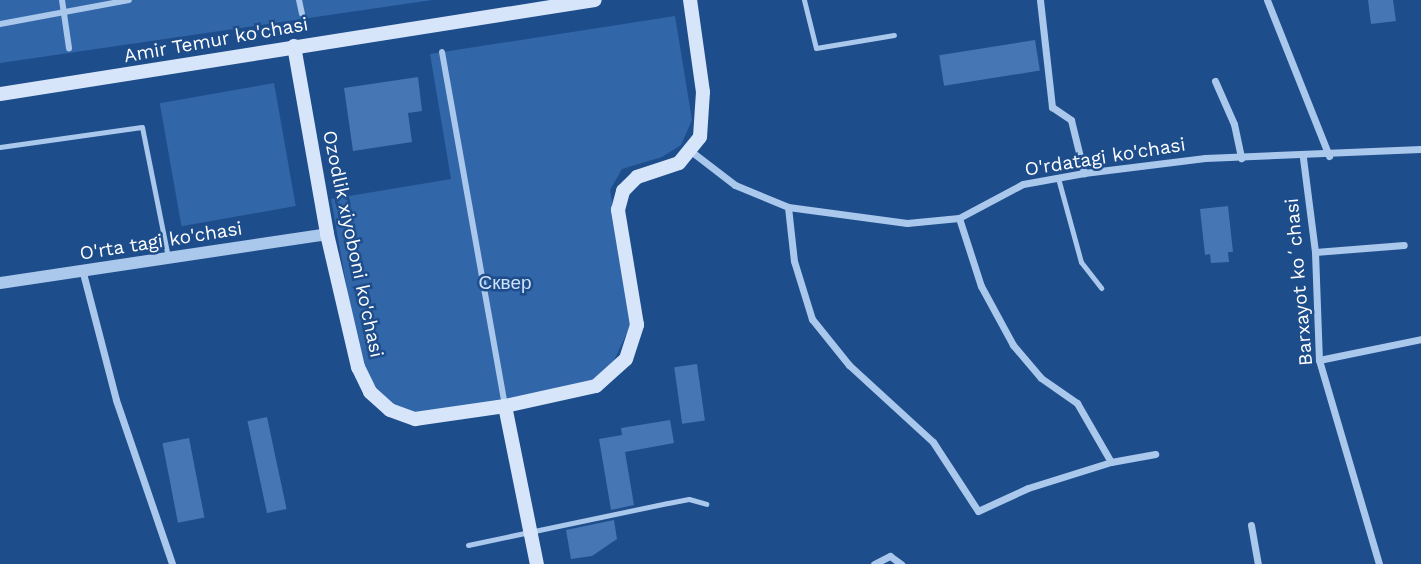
<!DOCTYPE html>
<html>
<head>
<meta charset="utf-8">
<style>
  body { margin:0 }
  #map { position:relative; width:1421px; height:564px; overflow:hidden; background:#1e4d8b; font-family:"Work Sans",sans-serif }
  div>[style] { position:absolute }
  [style*='--x'] { left:calc(var(--x)*1px); top:calc(var(--y)*1px); width:calc(var(--w)*1px); rotate:calc(var(--a)*1deg) }
  .green>* { inset:0; background:#3166a9; transform-origin:0 0 }
  .building>* { inset:0; background:#4676b3; transform-origin:0 0 }
  .service>* { height:5px; margin:-2.5px; padding:0 2.5px; transform-origin:2.5px; border-radius:2.5px; background:#aac7ec }
  .pedestrian>* { height:6px; margin:-3px; padding:0 3px; transform-origin:3px; border-radius:3px; background:#aac7ec }
  .minor>* { height:7px; margin:-3.5px; padding:0 3.5px; transform-origin:3.5px; border-radius:3.5px; background:#aac7ec }
  .tertiary>* { height:12px; margin:-6px; padding:0 6px; transform-origin:6px; border-radius:6px; background:#aac7ec }
  .secondary>* { height:14px; margin:-7px; padding:0 7px; transform-origin:7px; border-radius:7px; background:#d6e5f9 }
  span { translate:-50% -50%; white-space:nowrap; text-align:center; line-height:1.15; -webkit-text-stroke:5px #1e4d8b; paint-order:stroke }
  .street-label { font-size:19px; color:#fff }
  .park-label { font-size:19px; color:#cfe2f9 }
</style>
</head>
<body>
<div id="map">
  <div class="green">
    <i style="clip-path:polygon(0 0,432px 0,0 63px)"></i>
    <i style="clip-path:polygon(675px 16px,692px 120px,681px 145px,662px 157px,622px 169px,610px 190px,633px 320px,610px 369px,569px 394px,417px 414px,385px 401px,360px 362px,331px 199px,451px 179px,430px 54px)"></i>
    <i style="left:274px;top:83px;width:125px;height:116px;rotate:80deg"></i>
  </div>
  <div class="building">
    <i style="clip-path:polygon(1368px 0,1393px 0,1396px 21px,1371px 24px)"></i>
    <i style="left:1035px;top:40px;width:31px;height:97px;rotate:81deg"></i>
    <i style="clip-path:polygon(418px 77px,422px 111px,408px 113px,412px 142px,353px 151px,344px 88px)"></i>
    <i style="clip-path:polygon(1228px 206px,1233px 252px,1228px 252px,1229px 262px,1211px 263px,1210px 254px,1205px 255px,1200px 209px)"></i>
    <i style="left:697px;top:364px;width:57px;height:23px;rotate:82deg"></i>
    <i style="left:267px;top:417px;width:94px;height:20px;rotate:78deg"></i>
    <i style="clip-path:polygon(670px 420px,674px 443px,625px 452px,634px 505px,611px 510px,599px 439px,622px 435px,621px 428px)"></i>
    <i style="left:189px;top:438px;width:81px;height:27px;rotate:79deg"></i>
    <i style="clip-path:polygon(614px 520px,617px 539px,592px 556px,571px 559px,566px 530px)"></i>
  </div>
  <div class="service">
    <i style="--x:804;--y:0;--w:49;--a:76"></i>
    <i style="--x:816;--y:48;--w:79;--a:-9.5"></i>
    <i style="--x:0;--y:147;--w:143;--a:-8"></i>
    <i style="--x:142;--y:127;--w:133;--a:78.7"></i>
    <i style="--x:1058;--y:178;--w:87;--a:74.7"></i>
    <i style="--x:1081;--y:262;--w:33;--a:52"></i>
    <i style="--x:468;--y:545;--w:204;--a:-11.9"></i>
    <i style="--x:668;--y:503;--w:21;--a:-11"></i>
    <i style="--x:689;--y:499;--w:18;--a:16"></i>
  </div>
  <div class="pedestrian">
    <i style="--x:62;--y:0;--w:49;--a:81.7"></i>
    <i style="--x:299;--y:0;--w:14;--a:78"></i>
    <i style="--x:0;--y:24;--w:131;--a:-10.5"></i>
    <i style="--x:442;--y:52;--w:359;--a:79.9"></i>
  </div>
  <div class="minor">
    <i style="--x:1040;--y:0;--w:108;--a:83.6"></i>
    <i style="--x:1052;--y:107;--w:23;--a:34"></i>
    <i style="--x:1071;--y:120;--w:55;--a:76.2"></i>
    <i style="--x:1267;--y:0;--w:168;--a:68.3"></i>
    <i style="--x:1215;--y:81;--w:47;--a:66.2"></i>
    <i style="--x:1234;--y:124;--w:35;--a:78"></i>
    <i style="--x:692;--y:152;--w:54;--a:37.5"></i>
    <i style="--x:735;--y:185;--w:57;--a:22.5"></i>
    <i style="--x:788;--y:207;--w:120;--a:7.7"></i>
    <i style="--x:907;--y:223;--w:52;--a:-5.5"></i>
    <i style="--x:959;--y:218;--w:72;--a:-28"></i>
    <i style="--x:1023;--y:184;--w:62;--a:-10.2"></i>
    <i style="--x:1084;--y:173;--w:122;--a:-7.1"></i>
    <i style="--x:1205;--y:158;--w:216;--a:-2.4"></i>
    <i style="--x:1303;--y:158;--w:95;--a:82.7"></i>
    <i style="--x:1315;--y:252;--w:108;--a:87.9"></i>
    <i style="--x:1319;--y:360;--w:213;--a:73.6"></i>
    <i style="--x:788;--y:207;--w:54;--a:83.7"></i>
    <i style="--x:794;--y:261;--w:61;--a:72.8"></i>
    <i style="--x:812;--y:319;--w:59;--a:51.2"></i>
    <i style="--x:849;--y:365;--w:114;--a:42.5"></i>
    <i style="--x:933;--y:442;--w:82;--a:56.9"></i>
    <i style="--x:978;--y:511;--w:55;--a:-24.7"></i>
    <i style="--x:1028;--y:488;--w:87;--a:-17.4"></i>
    <i style="--x:1111;--y:462;--w:45;--a:-10.3"></i>
    <i style="--x:959;--y:218;--w:71;--a:72.1"></i>
    <i style="--x:981;--y:286;--w:67;--a:61.5"></i>
    <i style="--x:1013;--y:345;--w:43;--a:49.7"></i>
    <i style="--x:1041;--y:378;--w:44;--a:34.8"></i>
    <i style="--x:1077;--y:403;--w:68;--a:60"></i>
    <i style="--x:1315;--y:252;--w:89;--a:-4.5"></i>
    <i style="--x:83;--y:273;--w:131;--a:75.4"></i>
    <i style="--x:116;--y:400;--w:173;--a:71.1"></i>
    <i style="--x:1319;--y:360;--w:104;--a:-11.6"></i>
    <i style="--x:1251;--y:525;--w:40;--a:80"></i>
    <i style="--x:874;--y:564;--w:18;--a:-27"></i>
    <i style="--x:890;--y:556;--w:14;--a:36"></i>
  </div>
  <div class="tertiary">
    <i style="--x:0;--y:283;--w:331;--a:-8.5"></i>
  </div>
  <div class="secondary">
    <i style="--x:294;--y:46;--w:191;--a:80"></i>
    <i style="--x:327;--y:234;--w:137;--a:76.9"></i>
    <i style="--x:358;--y:367;--w:28;--a:64"></i>
    <i style="--x:370;--y:392;--w:27;--a:42"></i>
    <i style="--x:390;--y:410;--w:27;--a:20"></i>
    <i style="--x:415;--y:419;--w:91;--a:-8.2"></i>
    <i style="--x:505;--y:406;--w:93;--a:-12.4"></i>
    <i style="--x:596;--y:386;--w:40;--a:-42"></i>
    <i style="--x:626;--y:359;--w:36;--a:-72"></i>
    <i style="--x:637;--y:325;--w:117;--a:-99.4"></i>
    <i style="--x:618;--y:210;--w:20;--a:-75"></i>
    <i style="--x:623;--y:191;--w:20;--a:-45"></i>
    <i style="--x:637;--y:177;--w:44;--a:-18.4"></i>
    <i style="--x:679;--y:163;--w:33;--a:-51"></i>
    <i style="--x:700;--y:137;--w:45;--a:-86.2"></i>
    <i style="--x:703;--y:92;--w:93;--a:-98"></i>
    <i style="--x:0;--y:94;--w:602;--a:-8.98"></i>
    <i style="--x:505;--y:406;--w:161;--a:78.6"></i>
  </div>
  <div class="street-label">
    <span style="left:216px;top:40px;rotate:-10deg">Amir Temur ko'chasi</span>
    <span style="left:1105px;top:157px;rotate:-9deg">O'rdatagi ko'chasi</span>
    <span style="left:161px;top:241px;rotate:-9deg">O'rta tagi ko'chasi</span>
    <span style="left:353px;top:244px;rotate:78deg">Ozodlik xiyoboni ko'chasi</span>
    <span style="left:1299px;top:282px;rotate:-95deg">Barxayot koʻchasi</span>
  </div>
  <div class="park-label">
    <span style="left:505px;top:283px">Сквер</span>
  </div>
</div>
</body>
</html>
